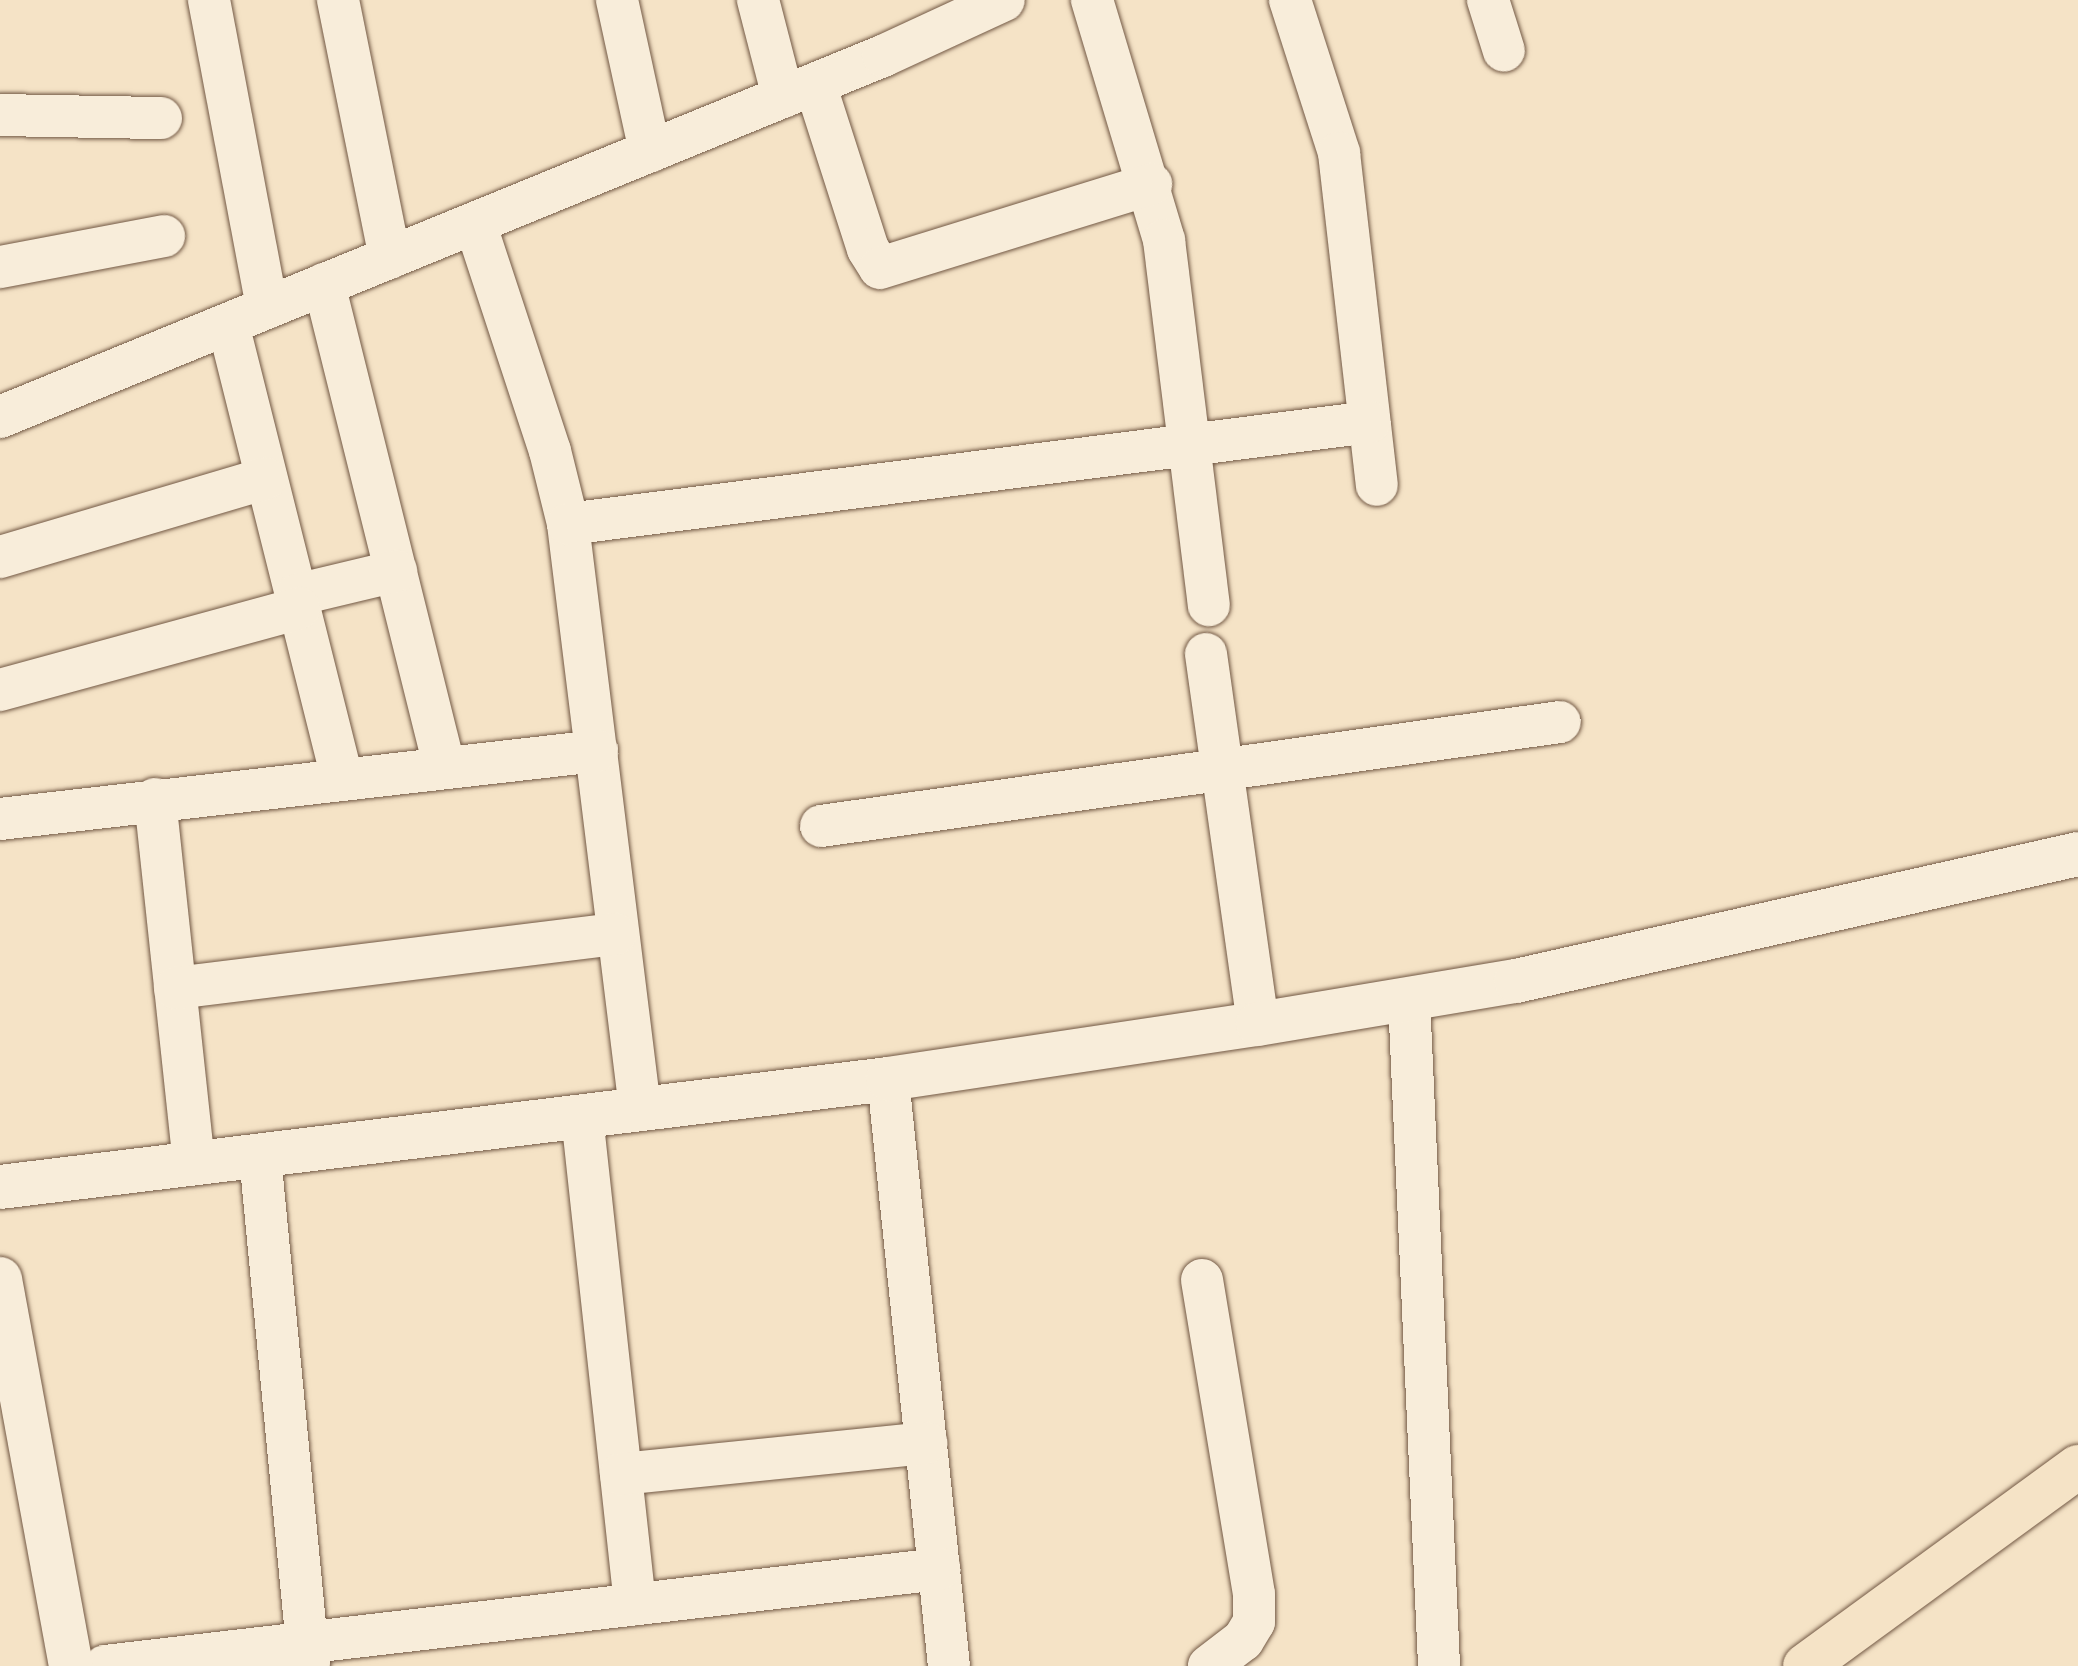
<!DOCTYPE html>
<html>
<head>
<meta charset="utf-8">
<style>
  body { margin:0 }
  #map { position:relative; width:2078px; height:1666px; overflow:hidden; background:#f5e3c6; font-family:"Sorts Mill Goudy",serif }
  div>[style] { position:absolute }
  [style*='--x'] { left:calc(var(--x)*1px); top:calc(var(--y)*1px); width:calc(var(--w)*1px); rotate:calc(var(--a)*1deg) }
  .roads { filter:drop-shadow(0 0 2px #725844) drop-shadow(0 0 2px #725844) }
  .minor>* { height:42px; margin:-21px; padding:0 21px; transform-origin:21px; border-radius:21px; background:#f8edda }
  .tertiary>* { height:44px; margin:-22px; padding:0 22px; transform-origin:22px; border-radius:22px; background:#f8edda }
  .primary>* { height:44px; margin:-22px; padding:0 22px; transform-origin:22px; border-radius:22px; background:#f5e3c6 }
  span { translate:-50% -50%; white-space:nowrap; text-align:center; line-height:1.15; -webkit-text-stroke:6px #f8edda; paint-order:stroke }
</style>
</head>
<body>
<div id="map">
  <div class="roads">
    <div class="minor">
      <i style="--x:209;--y:0;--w:313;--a:79.3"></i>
      <i style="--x:338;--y:0;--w:263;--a:78.6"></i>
      <i style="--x:617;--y:0;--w:155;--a:77.7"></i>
      <i style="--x:758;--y:0;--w:100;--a:75.5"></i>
      <i style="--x:1092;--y:0;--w:251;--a:73.3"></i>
      <i style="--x:1164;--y:240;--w:368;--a:83"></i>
      <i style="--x:1290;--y:0;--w:161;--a:72.2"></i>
      <i style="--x:1339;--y:153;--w:334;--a:83.5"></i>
      <i style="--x:1488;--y:0;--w:53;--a:72.6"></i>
      <i style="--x:815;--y:84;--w:173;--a:72.2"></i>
      <i style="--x:868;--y:249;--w:22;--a:58"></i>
      <i style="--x:880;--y:268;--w:284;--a:-17.2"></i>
      <i style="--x:0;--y:115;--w:161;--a:1.1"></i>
      <i style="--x:475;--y:223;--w:240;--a:71.8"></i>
      <i style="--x:550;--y:451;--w:75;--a:76.1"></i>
      <i style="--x:568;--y:524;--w:589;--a:82.98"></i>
      <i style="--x:0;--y:267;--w:167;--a:-10.7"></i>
      <i style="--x:324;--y:284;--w:498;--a:76"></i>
      <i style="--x:228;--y:324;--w:469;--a:75.9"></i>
      <i style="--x:0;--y:417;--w:954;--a:-22.24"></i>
      <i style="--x:883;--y:56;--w:133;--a:-24.8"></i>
      <i style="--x:568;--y:524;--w:808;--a:-7.25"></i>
      <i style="--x:0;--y:557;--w:277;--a:-16.5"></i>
      <i style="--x:296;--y:595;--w:103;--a:-13.5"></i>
      <i style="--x:1206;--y:654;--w:374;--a:82"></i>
      <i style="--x:0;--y:690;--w:310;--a:-15.3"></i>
      <i style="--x:155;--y:799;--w:367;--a:83.9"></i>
      <i style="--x:0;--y:819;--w:601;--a:-6.5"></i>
      <i style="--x:821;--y:826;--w:746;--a:-8.01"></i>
      <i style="--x:175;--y:988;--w:444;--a:-7"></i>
      <i style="--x:1409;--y:999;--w:668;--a:87.42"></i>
      <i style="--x:888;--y:1079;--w:590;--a:84.07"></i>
      <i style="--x:582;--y:1116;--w:491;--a:83.8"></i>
      <i style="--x:260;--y:1156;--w:512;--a:84.51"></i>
      <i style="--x:1202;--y:1280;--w:318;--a:80.6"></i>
      <i style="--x:1254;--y:1594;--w:28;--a:90"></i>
      <i style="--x:1254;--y:1622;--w:21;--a:121"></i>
      <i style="--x:1243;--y:1640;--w:43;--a:142.6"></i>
      <i style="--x:621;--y:1474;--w:307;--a:-5.8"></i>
      <i style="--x:105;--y:1666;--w:840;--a:-6.63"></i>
    </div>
    <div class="tertiary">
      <i style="--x:0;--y:1187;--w:895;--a:-6.93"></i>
      <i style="--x:888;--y:1079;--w:374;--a:-8.5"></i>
      <i style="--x:1258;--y:1024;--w:262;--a:-9.5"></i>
      <i style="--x:1516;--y:981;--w:576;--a:-12.73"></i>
      <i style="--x:0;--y:1279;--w:393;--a:79.6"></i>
    </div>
    <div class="primary">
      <i style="--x:1805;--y:1666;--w:338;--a:-36.1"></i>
    </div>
  </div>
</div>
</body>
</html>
